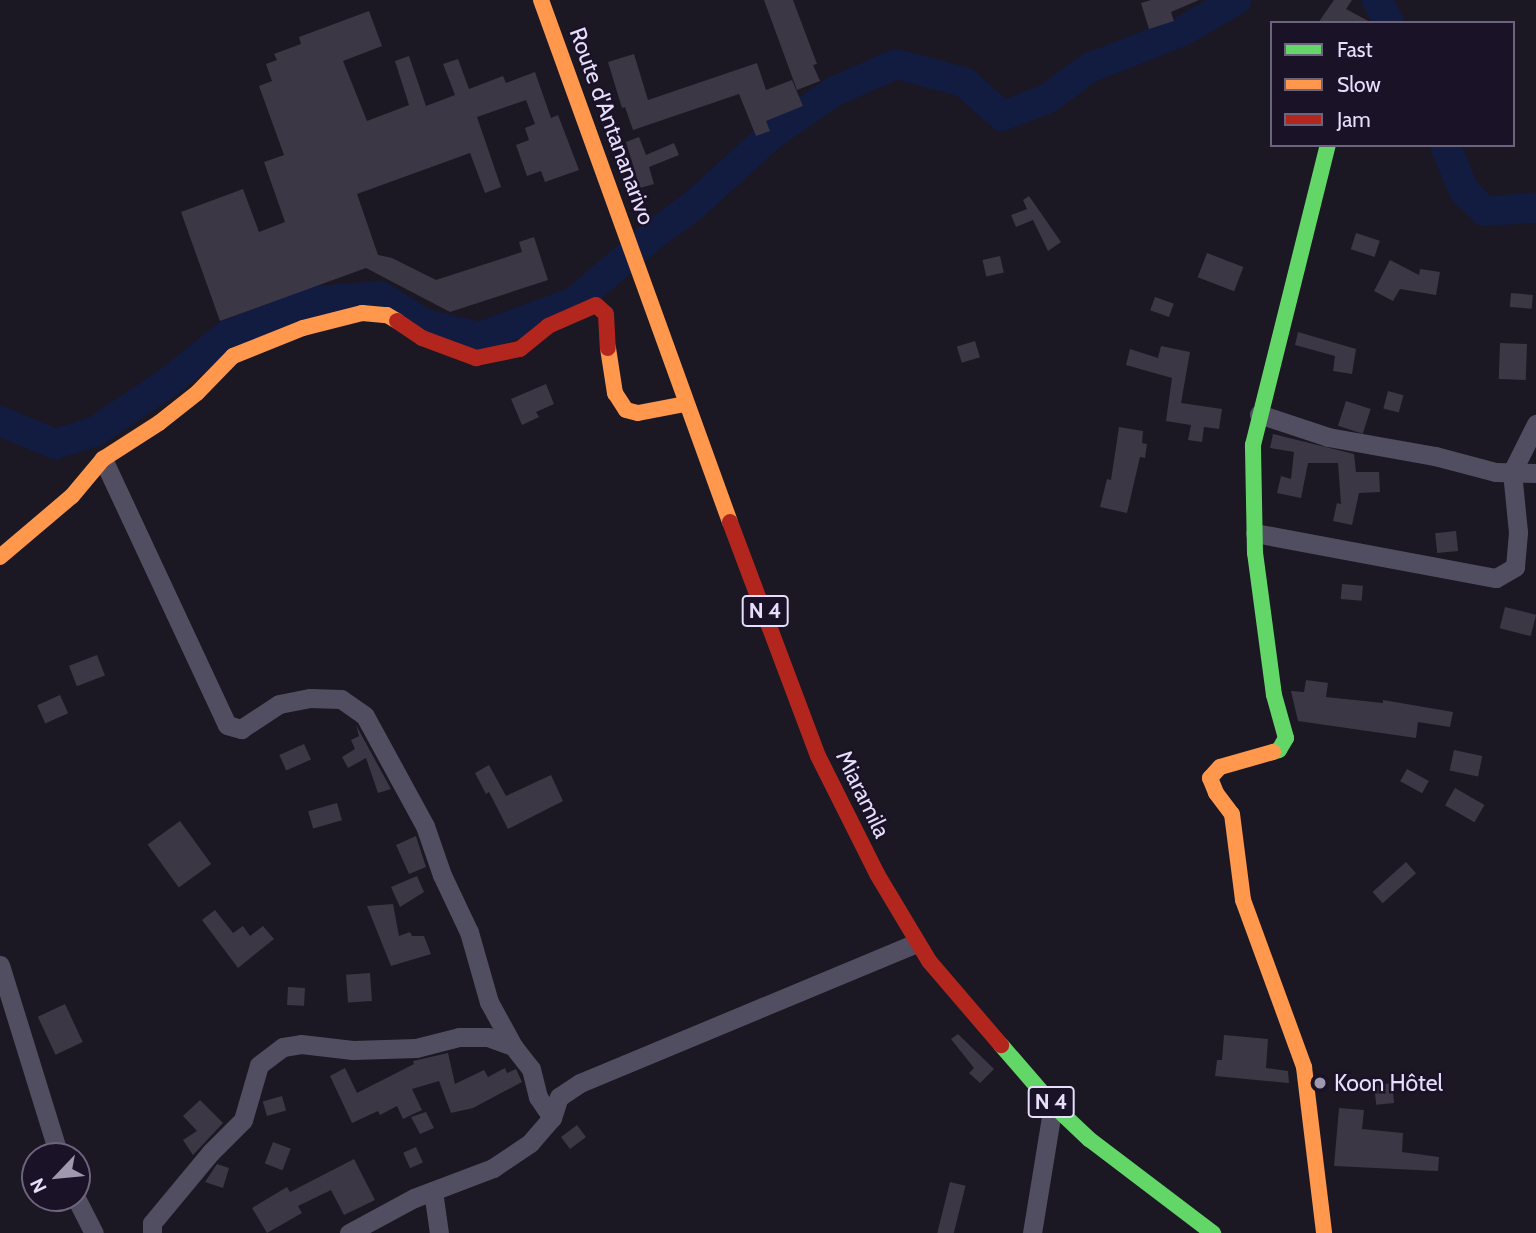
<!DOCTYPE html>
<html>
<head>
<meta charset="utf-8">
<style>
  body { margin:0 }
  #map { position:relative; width:1536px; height:1233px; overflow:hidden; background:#1b1823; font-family:Cabin,sans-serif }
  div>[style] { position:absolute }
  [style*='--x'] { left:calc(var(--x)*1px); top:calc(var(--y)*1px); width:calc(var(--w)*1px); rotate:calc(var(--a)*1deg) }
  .river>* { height:30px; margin:-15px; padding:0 15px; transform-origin:15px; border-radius:15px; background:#121b40 }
  .building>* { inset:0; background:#3b3744; transform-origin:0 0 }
  .street>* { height:19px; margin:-9.5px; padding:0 9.5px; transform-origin:9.5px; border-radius:9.5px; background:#524e62 }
  .fast>* { height:16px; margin:-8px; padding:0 8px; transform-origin:8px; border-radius:8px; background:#63d668 }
  .slow>* { height:16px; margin:-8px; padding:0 8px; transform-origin:8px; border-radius:8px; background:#ff974d }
  .jam>* { height:16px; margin:-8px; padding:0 8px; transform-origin:8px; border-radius:8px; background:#b3261e }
  .dots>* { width:19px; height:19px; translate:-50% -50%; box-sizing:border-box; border:4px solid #1a1328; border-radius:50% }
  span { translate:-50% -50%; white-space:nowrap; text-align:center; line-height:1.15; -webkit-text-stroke:5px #1a1328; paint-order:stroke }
  .shield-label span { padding:2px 5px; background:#1a1328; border:2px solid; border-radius:5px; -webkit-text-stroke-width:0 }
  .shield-label { font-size:21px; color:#e6defb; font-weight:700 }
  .street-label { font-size:23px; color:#e6defb }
  .poi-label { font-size:23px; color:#e6defb }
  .left { translate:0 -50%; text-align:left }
  .legend { position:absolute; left:1270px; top:21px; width:245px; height:126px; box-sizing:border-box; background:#1a1328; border:2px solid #6c647c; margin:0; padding:9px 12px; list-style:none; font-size:21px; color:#e6defb }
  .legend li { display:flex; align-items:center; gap:14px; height:35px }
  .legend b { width:35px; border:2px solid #6c647c }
  .north { position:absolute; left:21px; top:1142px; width:70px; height:70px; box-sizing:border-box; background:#1a1328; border:2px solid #6c647c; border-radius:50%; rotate:244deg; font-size:19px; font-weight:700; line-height:28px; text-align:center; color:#e6defb }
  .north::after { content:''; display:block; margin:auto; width:24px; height:32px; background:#9f99af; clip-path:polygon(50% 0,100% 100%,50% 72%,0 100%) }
</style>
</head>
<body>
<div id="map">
  <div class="river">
    <i style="--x:1377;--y:0;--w:26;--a:62"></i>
    <i style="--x:1445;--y:145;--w:50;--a:67.6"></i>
    <i style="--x:1464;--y:191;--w:29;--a:44"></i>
    <i style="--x:1485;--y:211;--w:51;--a:-3.4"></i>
    <i style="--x:0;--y:421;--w:60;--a:22.7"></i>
    <i style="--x:55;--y:444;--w:41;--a:-17.1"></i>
    <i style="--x:94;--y:432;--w:90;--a:-33.7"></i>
    <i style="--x:169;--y:382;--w:75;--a:-39"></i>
    <i style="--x:227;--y:335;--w:95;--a:-20.9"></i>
    <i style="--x:316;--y:301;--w:64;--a:-4.5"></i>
    <i style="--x:380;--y:296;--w:53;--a:31.9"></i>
    <i style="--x:425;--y:324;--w:57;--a:13.3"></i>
    <i style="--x:480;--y:337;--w:100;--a:-20.4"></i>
    <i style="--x:574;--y:302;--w:104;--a:-40.3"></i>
    <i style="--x:653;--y:235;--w:49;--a:-35.9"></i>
    <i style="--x:693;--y:206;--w:105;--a:-42.3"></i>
    <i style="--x:771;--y:135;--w:75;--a:-34.7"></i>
    <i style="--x:833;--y:92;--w:69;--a:-24"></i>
    <i style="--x:896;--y:64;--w:70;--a:14.8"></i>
    <i style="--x:964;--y:82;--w:51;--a:41.8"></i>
    <i style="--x:1002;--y:116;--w:48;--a:-20.7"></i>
    <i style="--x:1047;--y:99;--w:52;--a:-36.4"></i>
    <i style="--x:1089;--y:68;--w:99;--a:-21.4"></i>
    <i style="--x:1181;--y:32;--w:64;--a:-30.2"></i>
  </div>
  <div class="building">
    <i style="clip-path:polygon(764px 0,793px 0,817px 64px,813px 65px,820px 81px,797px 90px)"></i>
    <i style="clip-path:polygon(1151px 0,1199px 0,1171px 12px,1174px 21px,1149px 29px,1141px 3px)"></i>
    <i style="clip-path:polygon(1334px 0,1352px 0,1346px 9px,1372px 23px,1318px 23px)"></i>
    <i style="clip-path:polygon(369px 11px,382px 46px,343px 61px,367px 121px,409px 105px,395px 61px,409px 56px,426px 106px,455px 95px,443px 64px,458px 59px,469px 89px,503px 76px,506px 83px,535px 72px,551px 118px,558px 115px,579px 170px,545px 182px,541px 171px,527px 176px,516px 145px,529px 140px,525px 128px,535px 124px,526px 100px,477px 117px,501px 187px,485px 193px,470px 153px,357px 194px,378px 255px,392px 258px,436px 280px,522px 252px,519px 242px,534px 237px,548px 280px,450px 312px,366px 268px,220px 321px,181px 212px,243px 189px,259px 232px,285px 222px,264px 162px,284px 155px,259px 86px,272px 81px,266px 64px,277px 60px,274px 54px,301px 44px,299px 37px)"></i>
    <i style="clip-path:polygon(634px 54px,648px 100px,757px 63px,766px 90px,792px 80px,803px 106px,766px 121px,770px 131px,756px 136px,739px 94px,633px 130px,625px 107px,622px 108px,608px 62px)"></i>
    <i style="clip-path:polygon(639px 137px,646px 155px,674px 143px,679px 155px,649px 167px,654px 184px,640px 188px,626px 142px)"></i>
    <i style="clip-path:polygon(1029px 196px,1061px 242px,1048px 251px,1033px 220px,1016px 227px,1011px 215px,1027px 209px,1023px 200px)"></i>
    <i style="left:1356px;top:233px;width:25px;height:17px;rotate:18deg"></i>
    <i style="left:1207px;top:253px;width:39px;height:26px;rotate:21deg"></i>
    <i style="left:1000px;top:256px;width:17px;height:18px;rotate:77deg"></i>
    <i style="clip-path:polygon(1390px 260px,1419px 275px,1420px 269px,1440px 272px,1436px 295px,1400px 289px,1393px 301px,1374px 291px)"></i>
    <i style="left:1511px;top:293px;width:22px;height:14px;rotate:5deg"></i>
    <i style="left:1155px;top:297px;width:20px;height:14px;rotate:20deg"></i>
    <i style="clip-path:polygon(1298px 332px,1356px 349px,1352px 374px,1333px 371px,1335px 356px,1295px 345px)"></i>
    <i style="left:975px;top:341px;width:17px;height:19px;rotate:73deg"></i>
    <i style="left:1500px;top:343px;width:27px;height:36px;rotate:2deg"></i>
    <i style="clip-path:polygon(1161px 346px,1190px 352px,1181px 403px,1222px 409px,1219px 429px,1204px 427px,1202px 442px,1188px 440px,1191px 425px,1166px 421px,1172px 378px,1126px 365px,1130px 349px,1158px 358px)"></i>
    <i style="clip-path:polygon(546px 384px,554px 404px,536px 412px,539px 417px,522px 425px,511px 399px)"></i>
    <i style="left:1388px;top:391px;width:16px;height:18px;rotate:15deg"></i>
    <i style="left:1346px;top:401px;width:26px;height:26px;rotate:18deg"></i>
    <i style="clip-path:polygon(1119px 427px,1143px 431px,1142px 443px,1147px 444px,1145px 458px,1140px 457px,1127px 513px,1100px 507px,1107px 479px,1111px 480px)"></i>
    <i style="clip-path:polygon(1273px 434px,1354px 454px,1356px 472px,1379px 472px,1380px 492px,1359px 493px,1352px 525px,1333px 521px,1337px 503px,1341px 504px,1338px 463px,1308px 463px,1301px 498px,1277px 493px,1281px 476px,1291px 479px,1294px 452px,1270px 448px)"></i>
    <i style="left:1456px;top:531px;width:20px;height:21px;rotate:84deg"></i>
    <i style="left:1342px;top:584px;width:21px;height:15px;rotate:5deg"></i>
    <i style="left:1505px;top:607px;width:32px;height:22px;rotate:14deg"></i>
    <i style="left:97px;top:655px;width:22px;height:30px;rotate:69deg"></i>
    <i style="clip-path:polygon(1306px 680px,1328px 683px,1326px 697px,1383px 703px,1383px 700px,1453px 712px,1450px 727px,1418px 722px,1416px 738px,1298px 721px,1291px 691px,1304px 692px)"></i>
    <i style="left:60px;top:695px;width:20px;height:25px;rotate:66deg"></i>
    <i style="clip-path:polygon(356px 725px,391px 789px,378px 793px,366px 758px,348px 768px,342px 757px,355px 749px,351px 740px,359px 736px)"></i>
    <i style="left:304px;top:744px;width:17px;height:27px;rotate:66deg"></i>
    <i style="left:1454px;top:750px;width:29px;height:21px;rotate:12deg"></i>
    <i style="clip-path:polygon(489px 765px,506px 796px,551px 775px,563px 801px,508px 829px,489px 792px,486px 794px,475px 773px)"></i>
    <i style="left:1407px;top:769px;width:25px;height:14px;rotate:29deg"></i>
    <i style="left:1455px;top:788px;width:34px;height:20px;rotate:30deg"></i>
    <i style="left:337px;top:803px;width:18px;height:30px;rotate:74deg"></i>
    <i style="left:180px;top:821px;width:53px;height:40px;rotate:54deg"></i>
    <i style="clip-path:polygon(416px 836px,426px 867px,409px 874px,396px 845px)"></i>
    <i style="left:1406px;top:862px;width:15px;height:45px;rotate:48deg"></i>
    <i style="clip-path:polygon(417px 876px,424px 892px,400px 907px,391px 887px)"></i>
    <i style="clip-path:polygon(393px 904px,399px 936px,410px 932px,412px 936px,424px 936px,431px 954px,391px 966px,367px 906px)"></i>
    <i style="clip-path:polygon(215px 910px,233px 933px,243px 926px,250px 936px,263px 926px,274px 939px,238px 968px,202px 920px)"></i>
    <i style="left:370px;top:973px;width:28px;height:24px;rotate:86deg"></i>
    <i style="left:288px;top:987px;width:17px;height:18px;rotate:3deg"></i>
    <i style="left:65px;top:1004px;width:42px;height:30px;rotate:65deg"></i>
    <i style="clip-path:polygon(958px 1034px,994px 1069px,980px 1083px,969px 1073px,974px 1068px,951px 1039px)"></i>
    <i style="clip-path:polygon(1224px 1035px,1268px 1039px,1266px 1068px,1288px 1071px,1289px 1083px,1215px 1076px,1217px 1060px,1222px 1060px)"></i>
    <i style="clip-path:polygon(448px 1053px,455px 1084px,484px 1070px,488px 1077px,505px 1068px,507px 1073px,516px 1069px,522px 1082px,473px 1108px,451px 1113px,439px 1081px,412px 1089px,422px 1110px,403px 1119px,397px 1106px,380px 1115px,378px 1111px,352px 1123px,330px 1076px,345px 1068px,357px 1093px,414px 1064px,413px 1061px)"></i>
    <i style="left:1392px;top:1083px;width:20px;height:18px;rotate:84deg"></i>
    <i style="left:282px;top:1096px;width:15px;height:20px;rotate:74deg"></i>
    <i style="clip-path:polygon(200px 1100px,223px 1123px,193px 1155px,183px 1140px,197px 1131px,183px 1116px)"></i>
    <i style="clip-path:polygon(1339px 1108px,1364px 1110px,1362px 1129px,1403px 1133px,1402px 1152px,1439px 1157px,1438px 1171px,1334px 1166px)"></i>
    <i style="clip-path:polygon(426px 1112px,434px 1128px,420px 1134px,411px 1117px)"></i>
    <i style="left:577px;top:1125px;width:15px;height:20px;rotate:53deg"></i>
    <i style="left:273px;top:1142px;width:19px;height:23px;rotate:21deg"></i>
    <i style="left:416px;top:1147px;width:17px;height:14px;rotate:66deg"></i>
    <i style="clip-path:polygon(354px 1159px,375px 1200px,344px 1215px,331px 1190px,298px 1206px,302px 1213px,267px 1233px,252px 1208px,287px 1187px,290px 1192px)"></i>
    <i style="clip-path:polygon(217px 1164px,229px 1168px,223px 1188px,205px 1182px)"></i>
    <i style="left:950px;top:1182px;width:16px;height:53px;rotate:14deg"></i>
  </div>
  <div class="street">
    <i style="--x:1259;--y:414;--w:73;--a:18.4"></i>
    <i style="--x:1328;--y:437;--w:109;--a:10.1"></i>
    <i style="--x:1435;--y:456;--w:62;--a:14.9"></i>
    <i style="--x:1495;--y:472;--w:41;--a:1.4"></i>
    <i style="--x:103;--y:459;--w:293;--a:65"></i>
    <i style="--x:227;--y:725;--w:15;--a:16"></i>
    <i style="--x:241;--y:729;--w:45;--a:-33.3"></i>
    <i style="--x:279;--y:704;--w:32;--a:-11"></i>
    <i style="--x:310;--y:698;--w:31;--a:2"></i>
    <i style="--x:341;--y:699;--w:29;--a:35"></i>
    <i style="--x:365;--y:716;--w:125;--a:61.4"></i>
    <i style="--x:425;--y:826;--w:52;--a:70.9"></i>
    <i style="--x:442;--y:875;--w:63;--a:64.7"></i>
    <i style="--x:469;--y:932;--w:73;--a:74.1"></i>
    <i style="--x:489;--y:1002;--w:50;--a:61.4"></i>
    <i style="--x:1255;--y:533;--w:245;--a:10.6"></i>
    <i style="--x:1496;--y:578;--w:22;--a:-30"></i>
    <i style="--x:1515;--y:567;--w:35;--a:-85"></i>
    <i style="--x:1518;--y:532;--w:60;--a:-95.7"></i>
    <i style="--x:1512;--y:472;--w:54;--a:-63.4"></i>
    <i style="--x:0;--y:965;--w:200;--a:72.8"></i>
    <i style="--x:433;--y:1191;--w:42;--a:81.9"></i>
    <i style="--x:76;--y:1198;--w:39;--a:63"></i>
    <i style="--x:152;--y:1233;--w:10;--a:-90"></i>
    <i style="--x:152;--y:1223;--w:92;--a:-50.3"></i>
    <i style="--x:211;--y:1152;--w:45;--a:-45"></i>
    <i style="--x:243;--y:1120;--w:57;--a:-73.8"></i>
    <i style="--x:259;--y:1065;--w:30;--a:-37"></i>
    <i style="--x:283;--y:1047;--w:18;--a:-9"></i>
    <i style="--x:301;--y:1044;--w:52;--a:6.6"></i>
    <i style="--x:353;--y:1050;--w:63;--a:-1.8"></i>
    <i style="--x:416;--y:1048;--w:44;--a:-14.3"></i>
    <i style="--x:459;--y:1037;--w:29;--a:0"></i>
    <i style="--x:488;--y:1037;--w:27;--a:20"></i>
    <i style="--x:513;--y:1046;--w:29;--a:52"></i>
    <i style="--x:531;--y:1069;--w:29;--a:76"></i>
    <i style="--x:538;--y:1097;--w:25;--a:56"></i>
    <i style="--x:349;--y:1233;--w:74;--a:-28.3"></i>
    <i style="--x:414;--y:1198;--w:85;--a:-20.8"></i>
    <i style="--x:493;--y:1168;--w:45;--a:-34"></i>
    <i style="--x:530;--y:1143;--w:33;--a:-49"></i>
    <i style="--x:552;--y:1118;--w:22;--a:-72"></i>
    <i style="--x:559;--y:1097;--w:25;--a:-34"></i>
    <i style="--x:580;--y:1083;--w:364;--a:-22.6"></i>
    <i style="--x:1032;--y:1233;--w:130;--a:-80.7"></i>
  </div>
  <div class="fast">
    <i style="--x:1273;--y:752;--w:6;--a:-18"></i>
    <i style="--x:1279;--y:750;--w:14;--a:-60"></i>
    <i style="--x:1286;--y:738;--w:45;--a:-105.6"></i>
    <i style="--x:1274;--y:695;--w:143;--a:-97.6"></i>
    <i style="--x:1255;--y:553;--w:108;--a:-91.1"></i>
    <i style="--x:1253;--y:445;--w:309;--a:-76"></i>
    <i style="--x:1001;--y:1045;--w:79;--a:49.1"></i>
    <i style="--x:1053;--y:1105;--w:50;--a:43.4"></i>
    <i style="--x:1089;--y:1139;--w:156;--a:37.2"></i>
  </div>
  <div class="slow">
    <i style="--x:541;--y:0;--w:555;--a:70.1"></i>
    <i style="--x:608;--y:348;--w:46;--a:81.2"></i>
    <i style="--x:615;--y:393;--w:20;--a:57"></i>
    <i style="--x:626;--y:410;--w:12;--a:14"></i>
    <i style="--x:638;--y:413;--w:48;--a:-10.8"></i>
    <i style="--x:0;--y:557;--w:94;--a:-40.3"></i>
    <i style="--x:72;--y:496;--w:48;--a:-50"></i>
    <i style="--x:103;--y:459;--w:67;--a:-32.7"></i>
    <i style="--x:159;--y:423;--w:48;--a:-38.3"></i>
    <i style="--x:197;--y:393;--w:52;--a:-45.8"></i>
    <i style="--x:233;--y:356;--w:75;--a:-21.8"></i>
    <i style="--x:303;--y:328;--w:61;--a:-14.3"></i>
    <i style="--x:362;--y:313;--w:25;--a:5"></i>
    <i style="--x:387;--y:315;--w:12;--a:31"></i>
    <i style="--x:1273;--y:752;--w:55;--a:164.2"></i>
    <i style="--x:1220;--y:767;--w:15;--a:132"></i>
    <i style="--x:1210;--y:778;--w:16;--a:68"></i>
    <i style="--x:1216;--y:793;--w:26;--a:53"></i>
    <i style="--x:1232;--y:814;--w:87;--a:82.7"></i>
    <i style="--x:1243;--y:900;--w:178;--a:69.9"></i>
    <i style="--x:1304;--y:1067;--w:167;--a:83.1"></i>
  </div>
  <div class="jam">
    <i style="--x:397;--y:321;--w:30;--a:34"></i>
    <i style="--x:422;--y:338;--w:58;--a:20.3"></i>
    <i style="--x:476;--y:358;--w:45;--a:-11.6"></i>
    <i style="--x:520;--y:349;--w:36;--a:-39"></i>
    <i style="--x:548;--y:326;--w:52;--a:-23.6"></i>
    <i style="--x:596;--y:305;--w:13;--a:42"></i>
    <i style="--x:606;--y:314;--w:34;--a:87"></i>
    <i style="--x:730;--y:522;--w:250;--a:69.4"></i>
    <i style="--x:818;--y:756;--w:132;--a:63.4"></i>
    <i style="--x:877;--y:874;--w:101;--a:59.1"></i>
    <i style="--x:929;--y:961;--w:111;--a:49.4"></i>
  </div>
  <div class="dots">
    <i style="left:1320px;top:1083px;background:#9f99af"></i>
  </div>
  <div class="shield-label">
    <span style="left:765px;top:611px">N 4</span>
    <span style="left:1051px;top:1102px">N 4</span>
  </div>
  <div class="street-label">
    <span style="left:612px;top:126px;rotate:70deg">Route d'Antananarivo</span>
    <span style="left:863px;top:794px;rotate:64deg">Miaramila</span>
  </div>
  <div class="poi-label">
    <span class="left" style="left:1334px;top:1083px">Koon Hôtel</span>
  </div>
  <ul class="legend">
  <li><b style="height:9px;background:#63d668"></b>Fast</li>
  <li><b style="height:9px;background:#ff974d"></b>Slow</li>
  <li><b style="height:9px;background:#b3261e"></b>Jam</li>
  </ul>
  <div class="north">N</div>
</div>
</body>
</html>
